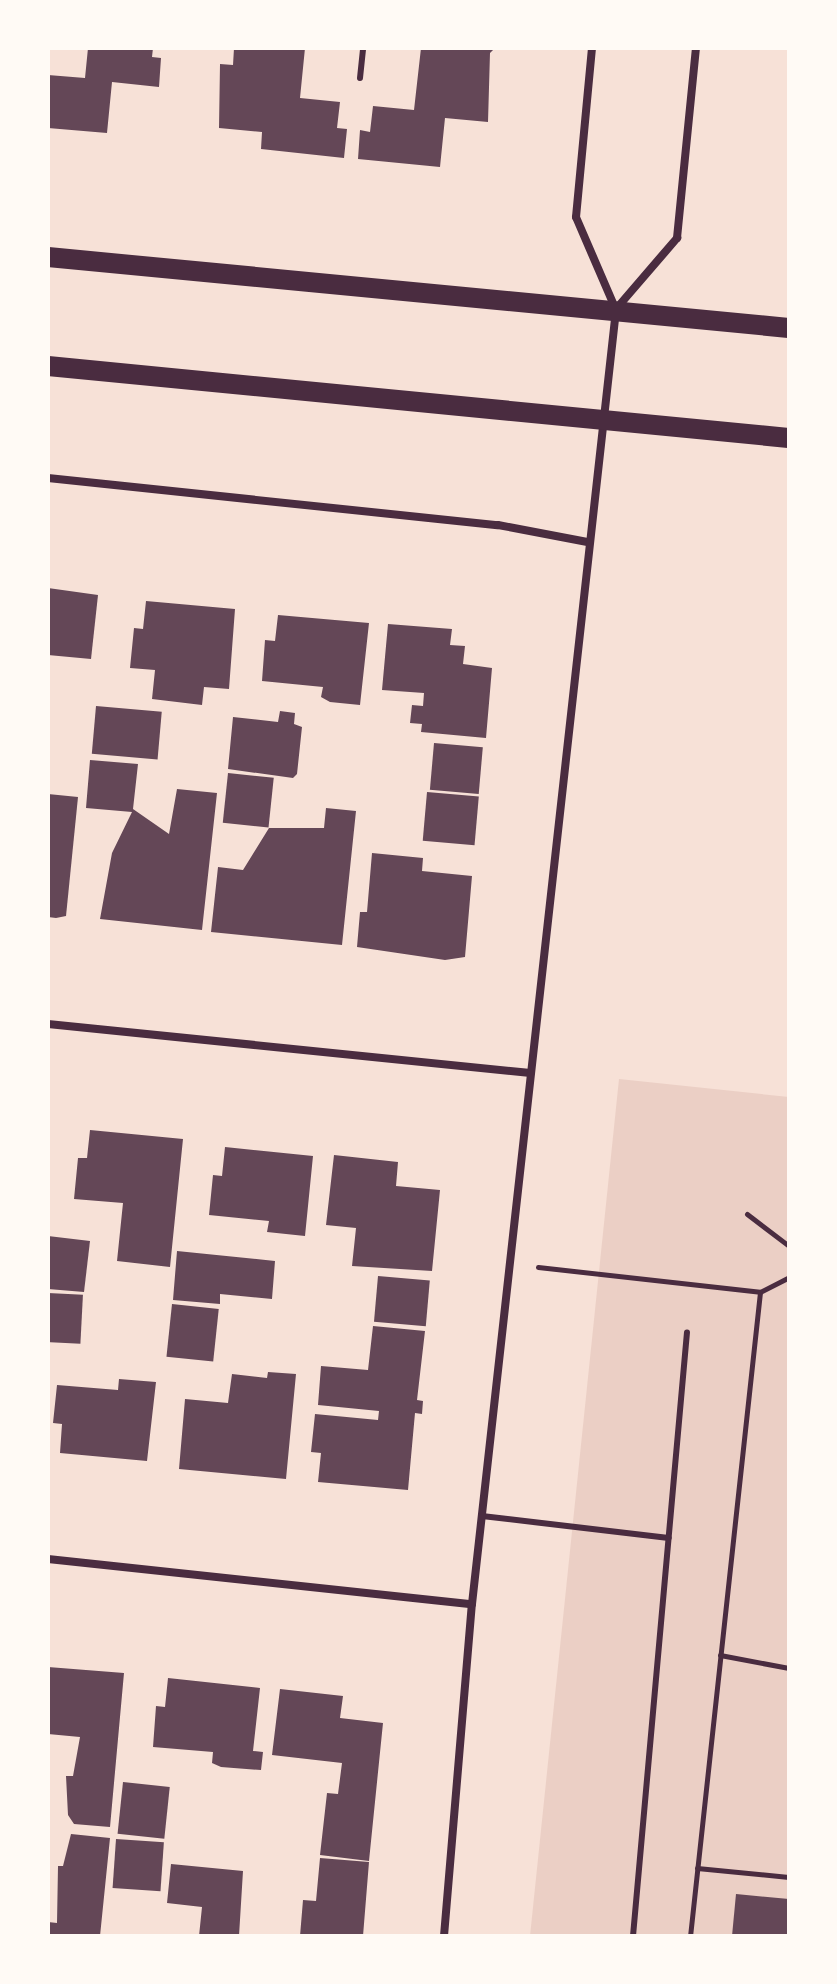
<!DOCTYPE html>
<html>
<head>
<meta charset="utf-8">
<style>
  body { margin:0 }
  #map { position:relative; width:837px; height:1984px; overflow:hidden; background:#f7e1d7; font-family:Quicksand,sans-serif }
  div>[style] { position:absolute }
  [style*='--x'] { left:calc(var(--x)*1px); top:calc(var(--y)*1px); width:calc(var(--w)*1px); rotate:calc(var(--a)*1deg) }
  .green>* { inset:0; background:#ebcfc5 }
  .building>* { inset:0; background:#644757; transform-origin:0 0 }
  .path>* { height:5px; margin:-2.5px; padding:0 2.5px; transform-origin:2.5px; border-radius:2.5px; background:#4a2c40 }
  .service>* { height:6px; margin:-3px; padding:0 3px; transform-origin:3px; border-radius:3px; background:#4a2c40 }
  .minor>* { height:8px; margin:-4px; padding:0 4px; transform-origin:4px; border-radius:4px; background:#4a2c40 }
  .primary>* { height:20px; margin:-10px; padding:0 10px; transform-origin:10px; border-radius:10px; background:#4a2c40 }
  span { translate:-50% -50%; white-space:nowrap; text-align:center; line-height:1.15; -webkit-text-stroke:8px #fffaf5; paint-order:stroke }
  .frame { position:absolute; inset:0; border:50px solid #fffaf5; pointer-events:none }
</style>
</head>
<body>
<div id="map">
  <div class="green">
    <i style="clip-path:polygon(619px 1079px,789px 1097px,789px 1936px,530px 1936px)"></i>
  </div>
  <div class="building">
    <i style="clip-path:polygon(88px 48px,153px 48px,152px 57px,161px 58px,159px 87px,112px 82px,107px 133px,48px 128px,48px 75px,85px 78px)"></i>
    <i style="clip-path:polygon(234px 48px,305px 48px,300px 98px,340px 102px,337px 128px,347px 129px,344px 158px,261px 149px,262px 132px,219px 128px,220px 64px,233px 65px)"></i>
    <i style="clip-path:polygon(421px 48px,495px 48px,490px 53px,488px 122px,445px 118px,440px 167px,358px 159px,360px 130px,370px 132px,373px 106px,414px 110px)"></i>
    <i style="clip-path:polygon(48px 588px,98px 595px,91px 659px,48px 655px)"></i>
    <i style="clip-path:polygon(146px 601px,235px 609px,229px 689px,204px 687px,202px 705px,152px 699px,155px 670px,130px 668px,134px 628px,143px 629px)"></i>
    <i style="clip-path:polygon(278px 615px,369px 623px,360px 705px,330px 702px,321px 697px,323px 687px,262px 681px,265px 640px,275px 641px)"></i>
    <i style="clip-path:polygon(388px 624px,452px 629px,450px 645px,465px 646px,463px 664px,492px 668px,486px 738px,421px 732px,422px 724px,410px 723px,412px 705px,423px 706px,424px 693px,382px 690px)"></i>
    <i style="left:96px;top:706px;width:66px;height:48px;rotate:5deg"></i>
    <i style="clip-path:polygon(280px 711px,295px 713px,294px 724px,302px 727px,297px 774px,293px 778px,228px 769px,233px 717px,278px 722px)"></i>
    <i style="left:434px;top:743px;width:49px;height:47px;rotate:5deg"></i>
    <i style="clip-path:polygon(90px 760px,138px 764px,133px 809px,169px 834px,177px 789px,217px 793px,202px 930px,100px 919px,112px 853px,132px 812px,86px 808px)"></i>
    <i style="left:228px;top:773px;width:46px;height:50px;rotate:6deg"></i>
    <i style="left:427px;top:792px;width:52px;height:49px;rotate:5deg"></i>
    <i style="clip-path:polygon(48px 794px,78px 797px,66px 916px,56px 918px,48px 917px)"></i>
    <i style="clip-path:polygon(326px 808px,356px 811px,342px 945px,211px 932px,218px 867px,243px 870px,269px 828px,324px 828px)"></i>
    <i style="clip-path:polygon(372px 853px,423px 858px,422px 871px,472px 876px,465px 957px,445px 960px,357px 947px,360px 912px,367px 912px)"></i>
    <i style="clip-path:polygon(90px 1130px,183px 1139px,170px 1267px,117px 1261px,123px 1203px,74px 1199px,78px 1158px,87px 1158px)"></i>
    <i style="clip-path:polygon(225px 1147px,313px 1156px,305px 1236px,267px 1232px,269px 1221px,209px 1215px,213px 1175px,222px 1176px)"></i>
    <i style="clip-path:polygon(334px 1155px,398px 1162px,396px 1186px,440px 1190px,432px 1271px,352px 1266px,356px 1228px,326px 1225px)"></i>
    <i style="clip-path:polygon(48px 1236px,90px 1241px,84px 1292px,48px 1289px)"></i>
    <i style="clip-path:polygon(177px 1251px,275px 1261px,272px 1299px,220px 1294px,220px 1304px,173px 1300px)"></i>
    <i style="left:378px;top:1276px;width:52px;height:46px;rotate:5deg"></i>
    <i style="left:48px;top:1293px;width:35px;height:49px;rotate:3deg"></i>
    <i style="left:172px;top:1304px;width:47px;height:53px;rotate:6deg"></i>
    <i style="clip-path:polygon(373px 1326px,425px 1331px,417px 1400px,423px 1401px,422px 1414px,415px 1413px,408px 1490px,318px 1482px,321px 1453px,311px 1452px,315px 1414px,378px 1420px,379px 1411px,318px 1405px,321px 1366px,368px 1370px)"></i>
    <i style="clip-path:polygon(268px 1372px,296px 1374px,286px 1479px,179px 1469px,185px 1399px,228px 1403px,232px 1374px,267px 1378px)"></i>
    <i style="clip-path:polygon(119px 1379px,156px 1382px,147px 1461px,60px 1453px,62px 1424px,53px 1423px,57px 1385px,118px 1390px)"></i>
    <i style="clip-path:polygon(48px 1667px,124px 1673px,110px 1827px,74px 1824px,68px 1815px,66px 1776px,73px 1776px,80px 1737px,48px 1734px)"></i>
    <i style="clip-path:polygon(168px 1678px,260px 1688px,253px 1751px,263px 1752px,261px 1770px,221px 1767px,212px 1763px,213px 1752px,153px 1747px,156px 1706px,165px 1707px)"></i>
    <i style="clip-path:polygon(280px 1689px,343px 1696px,340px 1718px,383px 1723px,369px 1861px,320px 1855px,327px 1793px,338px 1794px,342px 1763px,272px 1755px)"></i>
    <i style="left:123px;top:1782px;width:47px;height:52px;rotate:6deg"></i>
    <i style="clip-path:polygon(71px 1834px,110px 1838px,100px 1936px,48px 1936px,48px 1922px,57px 1923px,58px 1866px,63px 1866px)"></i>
    <i style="left:116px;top:1839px;width:48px;height:49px;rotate:4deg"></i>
    <i style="clip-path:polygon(320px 1858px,369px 1862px,363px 1936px,300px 1936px,303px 1900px,316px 1901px)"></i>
    <i style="clip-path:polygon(171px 1864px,243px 1871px,239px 1936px,199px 1936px,202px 1907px,167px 1903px)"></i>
    <i style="clip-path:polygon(736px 1894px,789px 1899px,789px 1936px,732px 1936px)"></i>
  </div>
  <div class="path">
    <i style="--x:747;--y:1214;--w:53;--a:37.3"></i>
    <i style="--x:538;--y:1267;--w:223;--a:6.4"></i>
    <i style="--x:760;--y:1292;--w:648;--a:96.2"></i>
    <i style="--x:760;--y:1292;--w:33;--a:-27"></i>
    <i style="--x:720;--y:1655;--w:70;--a:10.7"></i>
    <i style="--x:697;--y:1868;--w:92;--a:5.6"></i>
  </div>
  <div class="service">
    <i style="--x:360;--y:78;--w:30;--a:-84"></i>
    <i style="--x:482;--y:1516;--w:188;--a:6.7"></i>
    <i style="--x:633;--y:1936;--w:606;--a:-84.89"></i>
  </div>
  <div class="minor">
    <i style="--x:616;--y:309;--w:94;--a:-49.3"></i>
    <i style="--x:677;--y:238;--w:191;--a:-84.3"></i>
    <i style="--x:48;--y:478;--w:452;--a:6"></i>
    <i style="--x:498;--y:525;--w:91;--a:10.8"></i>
    <i style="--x:48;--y:1024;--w:485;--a:5.8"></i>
    <i style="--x:48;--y:1559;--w:426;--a:6.1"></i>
    <i style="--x:444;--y:1936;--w:333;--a:-85.2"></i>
    <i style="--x:472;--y:1604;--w:1302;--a:-83.65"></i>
    <i style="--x:616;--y:310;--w:101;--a:-113.3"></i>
    <i style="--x:576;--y:217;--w:170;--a:-84.6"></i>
  </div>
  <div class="primary">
    <i style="--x:48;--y:257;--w:744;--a:5.47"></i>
    <i style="--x:48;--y:366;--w:744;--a:5.55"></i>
  </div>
  <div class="frame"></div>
</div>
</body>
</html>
